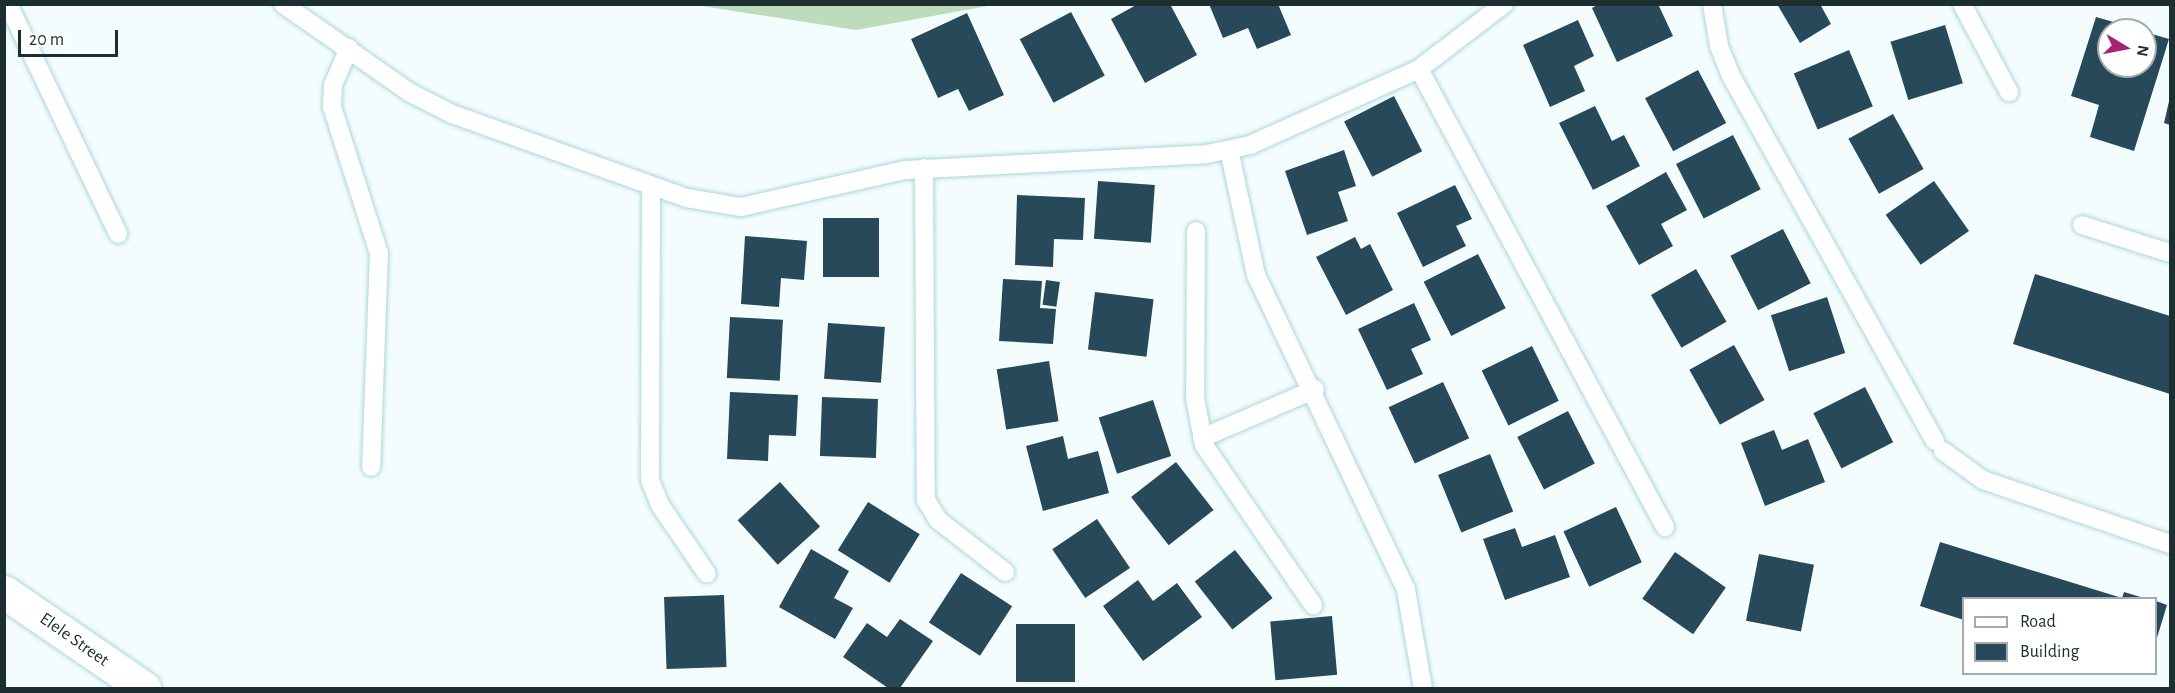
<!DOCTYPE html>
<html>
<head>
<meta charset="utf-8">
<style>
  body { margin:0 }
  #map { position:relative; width:2175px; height:693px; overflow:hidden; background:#f4fdfd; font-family:"Alegreya Sans",sans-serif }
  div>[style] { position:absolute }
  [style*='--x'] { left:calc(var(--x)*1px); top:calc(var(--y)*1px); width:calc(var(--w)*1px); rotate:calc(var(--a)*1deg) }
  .green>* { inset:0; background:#bcdcbb }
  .building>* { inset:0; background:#284959; transform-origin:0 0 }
  .roads { filter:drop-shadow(0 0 2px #aad7db) drop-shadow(0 0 2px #aad7db) }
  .service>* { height:18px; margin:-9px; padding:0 9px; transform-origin:9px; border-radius:9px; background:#fff }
  .minor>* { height:33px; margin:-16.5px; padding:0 16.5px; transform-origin:16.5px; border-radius:16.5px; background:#fff }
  span { translate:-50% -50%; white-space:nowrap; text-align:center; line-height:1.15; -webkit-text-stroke:6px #fff; paint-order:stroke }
  .street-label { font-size:18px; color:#1c2e2f }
  .frame { position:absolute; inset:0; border:6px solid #1c2e2f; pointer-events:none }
  .legend { position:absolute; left:1962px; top:597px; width:195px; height:78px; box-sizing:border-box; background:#fff; border:2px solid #a4abac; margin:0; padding:8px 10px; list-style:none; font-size:18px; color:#1c2e2f }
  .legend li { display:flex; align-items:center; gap:12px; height:30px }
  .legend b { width:30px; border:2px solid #a4abac }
  .north { position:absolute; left:2097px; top:18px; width:60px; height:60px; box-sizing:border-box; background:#fff; border:2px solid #a4abac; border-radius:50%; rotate:100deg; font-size:16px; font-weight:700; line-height:24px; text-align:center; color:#1c2e2f }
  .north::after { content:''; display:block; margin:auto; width:21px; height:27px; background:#a32374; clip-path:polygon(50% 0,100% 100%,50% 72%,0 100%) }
  .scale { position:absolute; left:18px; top:30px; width:100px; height:27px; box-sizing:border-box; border:3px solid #1c2e2f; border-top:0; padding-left:8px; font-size:18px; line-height:21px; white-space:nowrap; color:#1c2e2f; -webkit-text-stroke:4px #fff; paint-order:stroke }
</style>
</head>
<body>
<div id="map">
  <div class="green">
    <i style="clip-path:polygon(696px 5px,993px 4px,993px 5px,856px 30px)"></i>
  </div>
  <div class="building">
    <i style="clip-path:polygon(1138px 4px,1170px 4px,1197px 55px,1145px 83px,1111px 19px)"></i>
    <i style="clip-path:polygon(1209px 4px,1278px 4px,1291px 35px,1257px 49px,1248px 28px,1223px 38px)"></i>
    <i style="clip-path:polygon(1599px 4px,1658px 4px,1673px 36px,1617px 62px,1592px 8px)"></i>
    <i style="clip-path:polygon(1777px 4px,1820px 4px,1831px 24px,1800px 43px)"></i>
    <i style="left:1071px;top:12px;width:72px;height:58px;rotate:62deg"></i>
    <i style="clip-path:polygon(967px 13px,1004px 95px,969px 111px,958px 89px,938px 98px,911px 39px)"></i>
    <i style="clip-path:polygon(2096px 17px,2138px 29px,2109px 30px,2109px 66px,2145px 66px,2145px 32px,2169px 39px,2134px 151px,2090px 137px,2099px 105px,2071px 96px)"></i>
    <i style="clip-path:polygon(1578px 20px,1594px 56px,1574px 66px,1585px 91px,1550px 107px,1523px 45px)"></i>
    <i style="left:1945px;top:25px;width:61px;height:57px;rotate:73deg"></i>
    <i style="left:1849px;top:50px;width:61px;height:60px;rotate:67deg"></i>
    <i style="left:1698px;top:70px;width:60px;height:60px;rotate:62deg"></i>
    <i style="left:1394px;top:96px;width:62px;height:56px;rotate:63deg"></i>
    <i style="clip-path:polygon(2170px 97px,2170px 125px,2164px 123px)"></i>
    <i style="clip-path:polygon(1595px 106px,1612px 141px,1624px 135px,1640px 166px,1593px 190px,1559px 123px)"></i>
    <i style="left:1893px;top:114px;width:63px;height:51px;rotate:61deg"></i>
    <i style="left:1733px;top:135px;width:61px;height:64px;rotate:63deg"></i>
    <i style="clip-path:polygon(1344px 150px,1356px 186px,1338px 192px,1348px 221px,1307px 235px,1285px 171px)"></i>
    <i style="clip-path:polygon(1666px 172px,1687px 210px,1661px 224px,1673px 246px,1639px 265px,1606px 206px)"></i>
    <i style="left:1098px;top:181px;width:57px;height:58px;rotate:4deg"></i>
    <i style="left:1934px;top:181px;width:61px;height:59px;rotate:55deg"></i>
    <i style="clip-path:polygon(1455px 185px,1472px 219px,1456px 226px,1466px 246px,1423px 267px,1397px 213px)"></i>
    <i style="clip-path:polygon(1017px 195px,1085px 198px,1083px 240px,1054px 239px,1053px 267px,1015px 265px)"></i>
    <i style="left:823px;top:218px;width:56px;height:59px"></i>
    <i style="left:1783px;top:229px;width:61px;height:59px;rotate:63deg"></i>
    <i style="clip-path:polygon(745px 236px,807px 241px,804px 280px,781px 278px,779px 307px,741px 304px)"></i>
    <i style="clip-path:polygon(1355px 237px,1361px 249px,1370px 244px,1393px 290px,1346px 315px,1316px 257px)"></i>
    <i style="left:1478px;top:254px;width:61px;height:61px;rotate:63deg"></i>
    <i style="left:1696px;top:269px;width:61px;height:52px;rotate:60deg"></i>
    <i style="clip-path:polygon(2035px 274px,2170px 316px,2170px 394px,2013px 344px)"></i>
    <i style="clip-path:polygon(1003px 279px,1042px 281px,1040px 308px,1056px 309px,1053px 344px,999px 341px)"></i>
    <i style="left:1046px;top:280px;width:14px;height:25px;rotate:8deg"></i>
    <i style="left:1095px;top:292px;width:59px;height:58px;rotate:7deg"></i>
    <i style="left:1827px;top:297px;width:59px;height:59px;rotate:72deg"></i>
    <i style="clip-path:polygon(1414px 303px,1431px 340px,1411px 349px,1423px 374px,1387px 390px,1358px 329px)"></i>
    <i style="left:730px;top:317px;width:53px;height:61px;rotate:3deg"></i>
    <i style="left:828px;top:323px;width:57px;height:56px;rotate:4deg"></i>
    <i style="left:1734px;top:345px;width:63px;height:51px;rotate:61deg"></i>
    <i style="left:1532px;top:346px;width:61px;height:56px;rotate:64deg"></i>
    <i style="left:1049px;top:361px;width:61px;height:53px;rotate:81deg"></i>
    <i style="left:1443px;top:382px;width:62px;height:60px;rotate:65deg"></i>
    <i style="left:1865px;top:387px;width:62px;height:58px;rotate:63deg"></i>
    <i style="clip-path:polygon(730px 392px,798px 395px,796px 436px,769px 435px,768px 461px,727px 459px)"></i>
    <i style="left:822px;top:397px;width:56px;height:59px;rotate:2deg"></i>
    <i style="left:1153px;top:400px;width:59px;height:57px;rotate:72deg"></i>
    <i style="left:1568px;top:411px;width:59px;height:57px;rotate:63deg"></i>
    <i style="clip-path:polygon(1774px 430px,1782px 450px,1808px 439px,1825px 482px,1765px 506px,1741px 443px)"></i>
    <i style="clip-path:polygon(1063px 436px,1068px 459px,1098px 451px,1109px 493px,1043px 511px,1026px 446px)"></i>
    <i style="left:1490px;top:454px;width:62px;height:56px;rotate:68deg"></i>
    <i style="left:1176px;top:462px;width:61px;height:57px;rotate:52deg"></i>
    <i style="left:780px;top:482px;width:60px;height:57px;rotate:48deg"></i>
    <i style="left:868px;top:502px;width:61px;height:57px;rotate:32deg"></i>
    <i style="left:1616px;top:507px;width:61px;height:58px;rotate:65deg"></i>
    <i style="left:1097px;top:519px;width:59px;height:54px;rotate:56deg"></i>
    <i style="clip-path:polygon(1515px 528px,1522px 547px,1555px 535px,1570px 577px,1505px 600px,1483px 539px)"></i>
    <i style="clip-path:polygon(1940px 542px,2122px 598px,2124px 592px,2144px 598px,1964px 598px,1964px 620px,1920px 606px)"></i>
    <i style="clip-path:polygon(811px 549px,849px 571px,834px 598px,853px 608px,835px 639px,779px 607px)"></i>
    <i style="left:1235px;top:550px;width:61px;height:51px;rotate:52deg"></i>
    <i style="left:1675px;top:552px;width:62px;height:57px;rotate:35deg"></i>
    <i style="left:1759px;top:554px;width:56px;height:68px;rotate:11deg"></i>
    <i style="left:961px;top:573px;width:61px;height:59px;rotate:33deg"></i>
    <i style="clip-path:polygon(1138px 580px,1153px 601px,1177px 583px,1202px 617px,1143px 661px,1103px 606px)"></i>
    <i style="left:724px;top:595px;width:72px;height:60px;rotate:88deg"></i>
    <i style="clip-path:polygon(2156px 601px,2167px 605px,2156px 641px)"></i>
    <i style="left:1332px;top:616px;width:59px;height:62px;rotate:85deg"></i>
    <i style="clip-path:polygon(900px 619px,933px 641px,900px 688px,888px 688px,843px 657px,867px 623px,887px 637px)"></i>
    <i style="left:1016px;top:624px;width:59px;height:58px"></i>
  </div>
  <div class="roads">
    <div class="service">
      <i style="--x:8;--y:4;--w:255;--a:64.4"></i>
      <i style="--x:283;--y:4;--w:154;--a:34.9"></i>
      <i style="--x:409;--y:92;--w:48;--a:27.1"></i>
      <i style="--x:452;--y:114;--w:250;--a:19.7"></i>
      <i style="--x:687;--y:198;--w:55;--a:9.5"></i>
      <i style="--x:741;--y:207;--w:168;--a:-12.7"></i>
      <i style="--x:905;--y:170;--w:302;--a:-3"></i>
      <i style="--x:1207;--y:154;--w:44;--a:-11.8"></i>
      <i style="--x:1250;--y:145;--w:185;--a:-24.2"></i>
      <i style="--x:1419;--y:69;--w:107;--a:-37.4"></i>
      <i style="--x:1712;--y:4;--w:43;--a:80.5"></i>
      <i style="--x:1719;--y:46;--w:32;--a:68"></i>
      <i style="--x:1731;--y:76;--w:418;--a:60.8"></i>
      <i style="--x:1962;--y:4;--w:100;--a:61.9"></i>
      <i style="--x:349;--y:48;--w:40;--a:113.4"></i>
      <i style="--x:333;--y:85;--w:22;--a:93"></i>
      <i style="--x:332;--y:107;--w:153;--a:72.2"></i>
      <i style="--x:379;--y:253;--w:214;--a:92.1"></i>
      <i style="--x:1419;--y:69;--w:520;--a:61.76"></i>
      <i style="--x:1229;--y:150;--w:128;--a:77.8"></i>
      <i style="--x:1256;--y:275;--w:349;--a:64.5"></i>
      <i style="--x:1406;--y:590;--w:99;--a:80.2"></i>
      <i style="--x:924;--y:168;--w:332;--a:89.7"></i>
      <i style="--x:926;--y:500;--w:23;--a:59"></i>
      <i style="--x:938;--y:520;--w:85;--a:37.8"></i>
      <i style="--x:651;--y:186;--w:294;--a:90.2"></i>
      <i style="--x:650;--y:480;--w:27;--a:68"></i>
      <i style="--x:660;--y:505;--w:83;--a:55.7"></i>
      <i style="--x:2082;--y:225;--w:92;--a:17.7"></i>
      <i style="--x:1196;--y:231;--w:167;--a:90.3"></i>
      <i style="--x:1195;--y:398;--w:48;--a:79.2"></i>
      <i style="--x:1204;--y:445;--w:194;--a:55.7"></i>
      <i style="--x:1202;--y:438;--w:123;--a:-23.4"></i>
      <i style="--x:1943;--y:451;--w:49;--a:35.9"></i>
      <i style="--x:1983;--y:480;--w:198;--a:18.9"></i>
    </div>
    <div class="minor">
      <i style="--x:4;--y:592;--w:170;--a:34.4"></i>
    </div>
  </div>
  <div class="street-label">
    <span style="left:74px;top:640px;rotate:35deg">Elele Street</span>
  </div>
  <div class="frame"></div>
  <ul class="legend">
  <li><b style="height:8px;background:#fff"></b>Road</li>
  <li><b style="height:16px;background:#284959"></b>Building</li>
  </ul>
  <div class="north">N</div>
  <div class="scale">20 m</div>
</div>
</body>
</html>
